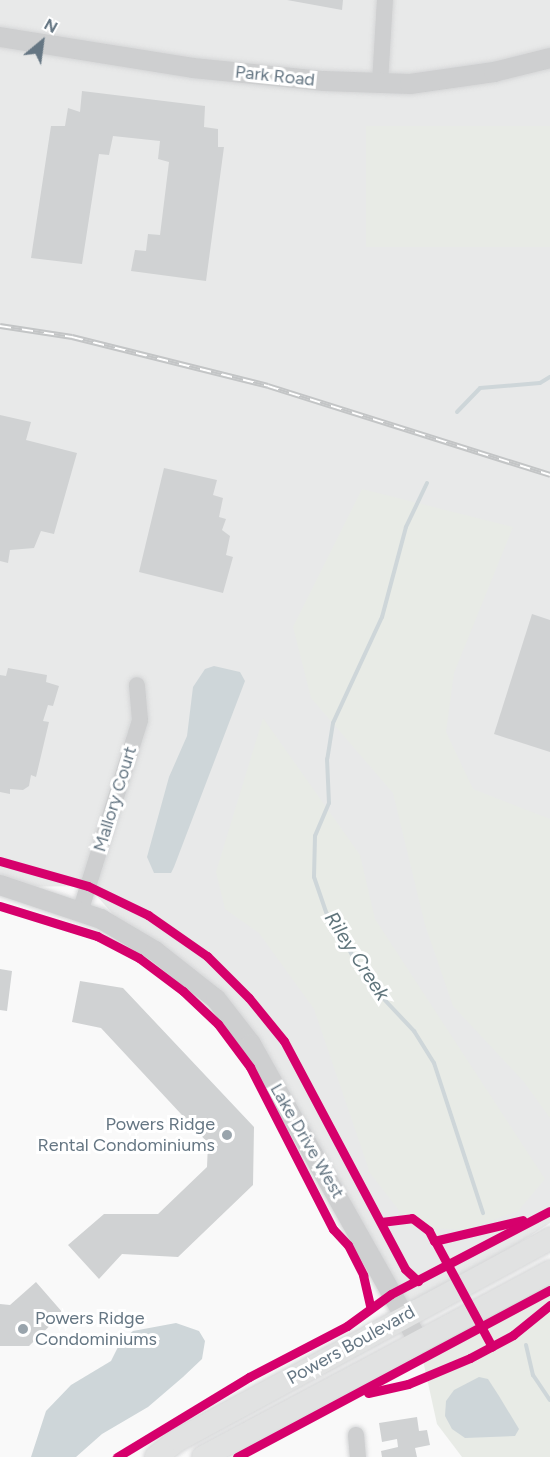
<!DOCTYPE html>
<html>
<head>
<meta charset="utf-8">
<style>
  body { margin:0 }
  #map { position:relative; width:550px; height:1457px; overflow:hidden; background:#f9f9f9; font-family:Figtree,sans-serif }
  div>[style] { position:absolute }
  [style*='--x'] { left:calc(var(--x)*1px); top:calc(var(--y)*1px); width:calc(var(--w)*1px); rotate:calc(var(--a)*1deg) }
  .built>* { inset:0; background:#e8e9e9 }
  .green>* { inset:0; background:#e8ebe6; transform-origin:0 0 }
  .water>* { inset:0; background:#ced6d9 }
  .stream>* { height:4px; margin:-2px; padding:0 2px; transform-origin:2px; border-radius:2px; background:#ced6d9 }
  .building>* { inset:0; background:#d0d2d3 }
  .roads { filter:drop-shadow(0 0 2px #d5d6d7) drop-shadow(0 0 2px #d5d6d7) }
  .minor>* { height:16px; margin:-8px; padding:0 8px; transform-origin:8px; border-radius:8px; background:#cecfd0 }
  .tertiary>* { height:20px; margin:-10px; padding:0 10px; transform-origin:10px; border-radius:10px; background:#cecfd0 }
  .secondary>* { height:22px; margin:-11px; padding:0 11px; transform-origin:11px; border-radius:11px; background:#e1e2e2 }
  .rail>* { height:6px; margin-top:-3px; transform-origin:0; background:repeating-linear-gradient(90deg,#fff 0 11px,#c3c5c6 0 22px); box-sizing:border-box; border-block:2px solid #c3c5c6 }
  .cycleway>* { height:9px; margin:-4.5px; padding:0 4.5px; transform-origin:4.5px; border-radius:4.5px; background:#d6006c }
  .dots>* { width:16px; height:16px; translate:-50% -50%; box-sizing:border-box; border:3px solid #fff; border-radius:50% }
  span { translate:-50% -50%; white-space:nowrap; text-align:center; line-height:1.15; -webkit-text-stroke:6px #fff; paint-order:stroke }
  .street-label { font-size:18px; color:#657683 }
  .poi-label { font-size:18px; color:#657683 }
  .right { translate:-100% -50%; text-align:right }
  .left { translate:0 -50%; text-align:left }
  .water-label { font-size:20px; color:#60757c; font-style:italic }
  .north { position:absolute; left:12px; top:12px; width:60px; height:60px; -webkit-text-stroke:4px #fff; paint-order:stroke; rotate:29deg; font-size:16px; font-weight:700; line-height:24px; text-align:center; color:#657683 }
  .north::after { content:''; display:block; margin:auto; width:21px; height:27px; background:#657683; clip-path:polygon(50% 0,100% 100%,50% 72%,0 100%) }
</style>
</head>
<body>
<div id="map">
  <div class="built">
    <i style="clip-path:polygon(0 0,550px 0,550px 1223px,403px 1317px,272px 1080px,195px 982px,135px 939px,88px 886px,0 887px)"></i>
  </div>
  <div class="green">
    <i style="left:550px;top:126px;width:121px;height:184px;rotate:90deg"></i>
    <i style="clip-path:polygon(362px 489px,513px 527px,454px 673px,446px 732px,473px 789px,550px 819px,550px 1118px,524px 1082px,453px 1006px,425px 925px,393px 793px,311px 698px,293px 627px)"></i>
    <i style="clip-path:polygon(263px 718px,360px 855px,375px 919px,545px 1179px,518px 1211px,465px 1230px,412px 1227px,370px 1173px,314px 1009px,259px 933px,225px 909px,216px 872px)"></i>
    <i style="clip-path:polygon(550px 1272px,550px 1457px,462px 1457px,437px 1424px,419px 1342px)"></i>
  </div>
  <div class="water">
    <i style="clip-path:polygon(214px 666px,240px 672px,245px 681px,174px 867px,171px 873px,154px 873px,147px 857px,169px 777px,187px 736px,193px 687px,205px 669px)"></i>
    <i style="clip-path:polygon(176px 1323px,199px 1331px,205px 1341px,202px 1359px,183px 1377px,148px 1407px,102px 1434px,76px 1457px,31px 1457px,46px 1411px,71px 1385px,111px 1361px,121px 1341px,133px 1331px)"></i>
    <i style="clip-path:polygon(479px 1377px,488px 1379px,499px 1396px,519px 1429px,515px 1436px,465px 1438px,452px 1429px,445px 1416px,446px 1401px,454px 1390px)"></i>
  </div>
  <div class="stream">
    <i style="--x:457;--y:412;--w:33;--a:-46"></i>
    <i style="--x:480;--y:388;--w:60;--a:-4.8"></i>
    <i style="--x:540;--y:383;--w:12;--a:-31"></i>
    <i style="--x:427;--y:483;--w:49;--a:115.5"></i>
    <i style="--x:406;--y:527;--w:93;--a:104.9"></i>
    <i style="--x:382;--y:617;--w:117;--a:114.8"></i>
    <i style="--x:333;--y:723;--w:36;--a:99"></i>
    <i style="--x:327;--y:759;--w:44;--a:87.4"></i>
    <i style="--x:329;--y:803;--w:36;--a:113"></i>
    <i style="--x:315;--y:836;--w:41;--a:91.4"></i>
    <i style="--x:314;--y:877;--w:37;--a:71"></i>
    <i style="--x:326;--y:912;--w:48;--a:58.6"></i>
    <i style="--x:351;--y:953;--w:51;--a:55.4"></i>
    <i style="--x:380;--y:995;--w:50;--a:46.6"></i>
    <i style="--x:414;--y:1031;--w:38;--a:58"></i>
    <i style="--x:434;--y:1063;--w:158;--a:71.9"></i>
    <i style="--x:526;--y:1345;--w:31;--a:77"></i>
    <i style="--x:533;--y:1375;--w:30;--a:56"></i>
  </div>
  <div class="building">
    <i style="clip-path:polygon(287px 0,343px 0,342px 10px)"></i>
    <i style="clip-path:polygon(82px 91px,205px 106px,204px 127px,218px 129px,218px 147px,224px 147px,206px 281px,131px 271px,135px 250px,146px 251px,148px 234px,160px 235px,169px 162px,158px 159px,160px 141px,113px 136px,109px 155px,99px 154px,82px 264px,31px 258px,51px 126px,65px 126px,68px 108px,80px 112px)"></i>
    <i style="clip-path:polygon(0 415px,31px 422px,26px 440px,77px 453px,54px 534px,41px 531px,34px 548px,10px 550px,8px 563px,0 561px)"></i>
    <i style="clip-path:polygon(164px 468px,217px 480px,213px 495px,223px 498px,219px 517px,226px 519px,222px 530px,230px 536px,226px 555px,233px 557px,223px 593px,139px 572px)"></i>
    <i style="clip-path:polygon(532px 614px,550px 620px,550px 752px,494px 734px)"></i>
    <i style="clip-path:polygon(8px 668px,47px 675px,46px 682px,59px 686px,53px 706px,48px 705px,43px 721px,49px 722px,36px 777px,31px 775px,29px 786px,23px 790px,10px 789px,10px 794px,0 792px,0 675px,6px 676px)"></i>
    <i style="clip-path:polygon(0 969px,12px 971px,7px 1011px,0 1010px)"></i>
    <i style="clip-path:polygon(80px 981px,123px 988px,254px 1127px,253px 1185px,178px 1257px,122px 1254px,99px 1279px,68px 1245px,104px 1214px,158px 1214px,207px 1167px,208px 1143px,101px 1028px,72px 1022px)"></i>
    <i style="clip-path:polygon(36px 1282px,63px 1313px,29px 1346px,0 1346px,0 1304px,10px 1305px)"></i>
    <i style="clip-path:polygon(417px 1417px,419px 1431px,427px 1430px,430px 1445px,415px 1448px,417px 1457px,382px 1457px,381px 1451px,398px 1447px,397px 1439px,382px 1442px,379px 1423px)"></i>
  </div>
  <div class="roads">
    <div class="minor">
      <i style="--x:380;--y:83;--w:83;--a:-86.6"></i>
      <i style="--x:80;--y:912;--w:201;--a:-72.6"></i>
      <i style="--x:140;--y:720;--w:35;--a:-95"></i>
      <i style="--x:356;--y:1435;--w:22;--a:85"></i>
    </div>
    <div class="tertiary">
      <i style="--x:0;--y:37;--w:195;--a:9.1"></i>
      <i style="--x:193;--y:68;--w:132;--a:5.7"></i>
      <i style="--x:324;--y:81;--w:86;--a:2"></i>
      <i style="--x:410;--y:84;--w:85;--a:-8.1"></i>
      <i style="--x:494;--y:72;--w:58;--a:-14"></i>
      <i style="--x:0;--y:885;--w:107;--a:18.6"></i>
      <i style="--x:101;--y:919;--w:63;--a:30.7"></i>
      <i style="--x:155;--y:951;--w:78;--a:38.2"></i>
      <i style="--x:216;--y:999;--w:57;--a:52.1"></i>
      <i style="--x:251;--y:1044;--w:342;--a:60.6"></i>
    </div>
    <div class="secondary">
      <i style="--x:156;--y:1457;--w:28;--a:-38"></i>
      <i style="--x:178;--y:1440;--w:423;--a:-28.4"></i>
      <i style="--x:203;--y:1457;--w:393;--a:-28.1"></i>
    </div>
  </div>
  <div class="rail">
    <i style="--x:0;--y:326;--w:73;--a:8.7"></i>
    <i style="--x:72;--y:337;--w:202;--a:14"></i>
    <i style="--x:268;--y:386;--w:296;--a:17.5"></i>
  </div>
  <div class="cycleway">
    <i style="--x:0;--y:861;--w:91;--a:15.9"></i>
    <i style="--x:88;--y:886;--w:67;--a:25.8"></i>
    <i style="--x:148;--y:915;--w:72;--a:34.8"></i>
    <i style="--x:207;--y:956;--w:59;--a:45"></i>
    <i style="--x:249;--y:998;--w:55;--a:50.9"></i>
    <i style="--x:284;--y:1041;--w:258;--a:62"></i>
    <i style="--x:405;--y:1269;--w:18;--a:43"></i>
    <i style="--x:0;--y:906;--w:102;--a:17.2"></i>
    <i style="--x:97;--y:936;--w:47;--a:27.6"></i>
    <i style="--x:139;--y:958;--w:55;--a:36.9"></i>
    <i style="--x:183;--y:991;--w:48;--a:43.3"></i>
    <i style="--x:218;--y:1024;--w:54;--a:53.3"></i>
    <i style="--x:250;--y:1067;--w:182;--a:62.9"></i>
    <i style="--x:333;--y:1229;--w:22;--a:47"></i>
    <i style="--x:348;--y:1245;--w:34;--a:63"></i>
    <i style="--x:363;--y:1275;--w:32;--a:77"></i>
    <i style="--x:381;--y:1222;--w:31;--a:-7"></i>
    <i style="--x:412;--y:1218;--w:21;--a:37"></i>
    <i style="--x:429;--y:1231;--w:11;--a:63"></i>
    <i style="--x:434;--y:1241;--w:91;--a:-13.3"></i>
    <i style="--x:435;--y:1241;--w:120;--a:61.7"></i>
    <i style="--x:368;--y:1393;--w:41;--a:-12.7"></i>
    <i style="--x:408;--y:1384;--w:67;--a:-22.8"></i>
    <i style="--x:470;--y:1358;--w:49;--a:-28.1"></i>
    <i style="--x:513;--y:1335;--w:48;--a:-39"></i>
    <i style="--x:117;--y:1457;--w:154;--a:-31.2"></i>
    <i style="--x:249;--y:1377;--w:110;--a:-27.5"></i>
    <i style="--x:347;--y:1326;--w:54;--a:-36"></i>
    <i style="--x:391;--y:1294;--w:179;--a:-27.6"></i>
    <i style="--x:237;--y:1457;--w:355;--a:-28.1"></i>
  </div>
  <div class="dots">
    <i style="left:227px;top:1135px;background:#99a4ac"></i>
    <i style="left:23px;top:1329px;background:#99a4ac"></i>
  </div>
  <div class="street-label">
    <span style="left:275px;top:76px;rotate:6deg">Park Road</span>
    <span style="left:115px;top:799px;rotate:-73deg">Mallory Court</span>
    <span style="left:307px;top:1141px;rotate:60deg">Lake Drive West</span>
    <span style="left:351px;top:1345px;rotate:-29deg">Powers Boulevard</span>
  </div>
  <div class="poi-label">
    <span class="right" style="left:215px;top:1135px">Powers Ridge<br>Rental Condominiums</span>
    <span class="left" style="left:35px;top:1329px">Powers Ridge<br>Condominiums</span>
  </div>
  <div class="water-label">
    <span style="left:357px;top:956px;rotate:57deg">Riley Creek</span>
  </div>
  <div class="north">N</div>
</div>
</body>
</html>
